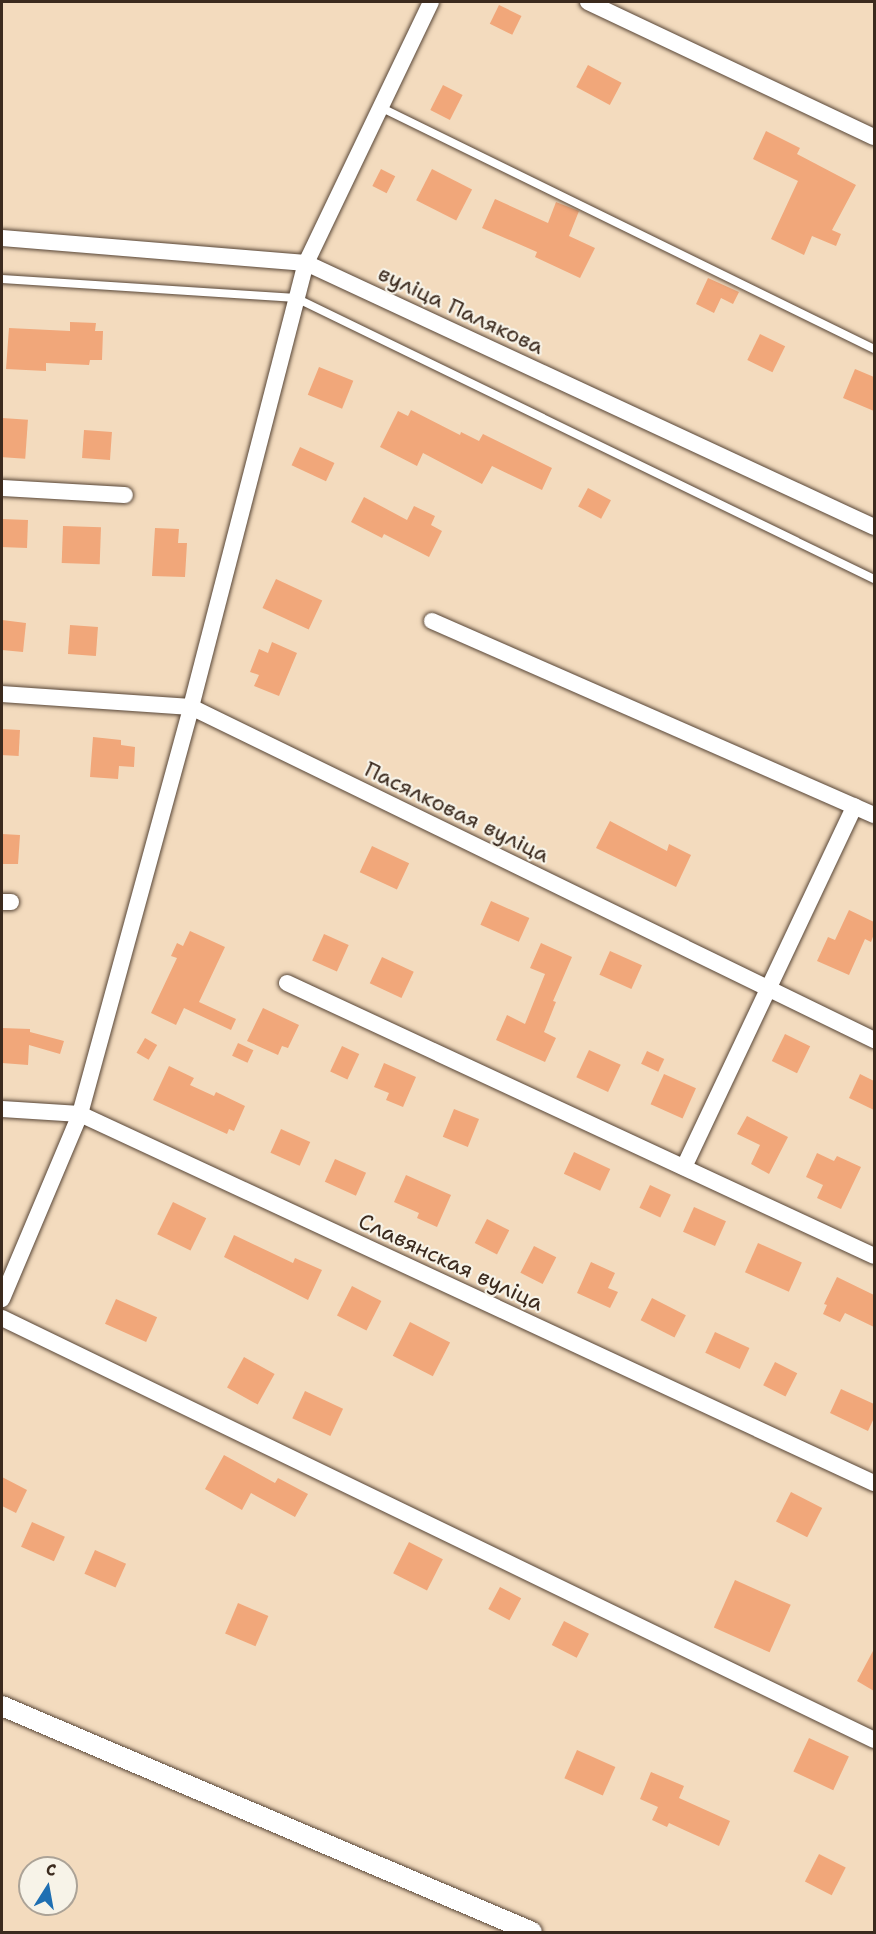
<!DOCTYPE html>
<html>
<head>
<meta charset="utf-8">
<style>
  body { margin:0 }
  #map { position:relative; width:876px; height:1934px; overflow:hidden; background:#f3dbbe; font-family:"Shantell Sans",sans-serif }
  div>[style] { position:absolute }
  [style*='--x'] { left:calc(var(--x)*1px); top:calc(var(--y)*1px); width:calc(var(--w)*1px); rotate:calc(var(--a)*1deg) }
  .building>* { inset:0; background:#f1a77a; transform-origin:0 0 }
  .roads { filter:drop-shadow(0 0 2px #574536) drop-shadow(0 0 2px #574536) }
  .service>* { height:8px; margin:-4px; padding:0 4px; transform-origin:4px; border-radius:4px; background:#fff }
  .minor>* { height:16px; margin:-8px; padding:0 8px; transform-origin:8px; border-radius:8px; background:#fff }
  .tertiary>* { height:20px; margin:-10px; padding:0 10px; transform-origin:10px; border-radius:10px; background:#fff }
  span { translate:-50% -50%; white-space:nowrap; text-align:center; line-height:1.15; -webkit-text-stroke:4.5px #f7f3e8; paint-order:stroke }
  .street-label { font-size:22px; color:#3b2a1e }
  .frame { position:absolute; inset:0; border:3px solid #3b2a1e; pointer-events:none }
  .north { position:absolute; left:18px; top:1856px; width:60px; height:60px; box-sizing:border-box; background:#f7f3e8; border:2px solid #aca397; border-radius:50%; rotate:11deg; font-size:16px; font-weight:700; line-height:24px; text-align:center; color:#3b2a1e }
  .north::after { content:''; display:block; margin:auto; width:21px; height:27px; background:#1f6fb2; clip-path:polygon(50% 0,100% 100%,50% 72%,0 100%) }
</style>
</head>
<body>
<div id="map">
  <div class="building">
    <i style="left:499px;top:5px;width:25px;height:21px;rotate:26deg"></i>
    <i style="left:588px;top:65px;width:38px;height:25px;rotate:28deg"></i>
    <i style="left:443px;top:85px;width:22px;height:28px;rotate:27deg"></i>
    <i style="clip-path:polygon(766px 131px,800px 148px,797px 154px,856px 185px,832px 230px,841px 234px,836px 246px,812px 236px,804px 255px,771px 239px,798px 181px,753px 159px)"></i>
    <i style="left:381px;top:169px;width:16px;height:19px;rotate:27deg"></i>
    <i style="left:432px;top:169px;width:45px;height:35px;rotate:27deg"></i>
    <i style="clip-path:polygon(495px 199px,548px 223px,556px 202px,579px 211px,569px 236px,595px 248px,580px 278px,535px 257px,537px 252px,482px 228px)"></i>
    <i style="clip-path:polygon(708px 278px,739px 292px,733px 304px,721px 298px,714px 313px,696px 304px)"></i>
    <i style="clip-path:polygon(70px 322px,96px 323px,95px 331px,103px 331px,102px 360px,90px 360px,89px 365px,46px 363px,46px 371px,6px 369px,9px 328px,70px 331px)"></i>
    <i style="left:760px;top:334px;width:28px;height:29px;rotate:26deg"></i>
    <i style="left:319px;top:367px;width:37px;height:30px;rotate:22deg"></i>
    <i style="clip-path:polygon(855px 369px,874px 377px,874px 411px,843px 398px)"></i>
    <i style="clip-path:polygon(411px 410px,460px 435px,461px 432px,479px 441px,483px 434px,552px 468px,542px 490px,492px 466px,482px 484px,423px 453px,417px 466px,380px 447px,398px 411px,408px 416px)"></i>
    <i style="left:2px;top:418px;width:26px;height:39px;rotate:4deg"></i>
    <i style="left:84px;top:430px;width:28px;height:28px;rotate:4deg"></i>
    <i style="left:300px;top:447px;width:38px;height:20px;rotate:25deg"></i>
    <i style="left:588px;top:488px;width:26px;height:21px;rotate:28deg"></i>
    <i style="clip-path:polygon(364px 497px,407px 520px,414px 506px,435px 516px,431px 525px,442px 531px,429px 557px,384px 534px,382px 538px,351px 522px)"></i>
    <i style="left:2px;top:519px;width:26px;height:28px;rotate:2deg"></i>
    <i style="left:63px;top:526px;width:38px;height:37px;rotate:2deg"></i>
    <i style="clip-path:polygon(155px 528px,179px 529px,178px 543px,187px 543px,185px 577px,152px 576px)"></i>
    <i style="left:276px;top:579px;width:51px;height:32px;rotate:25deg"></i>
    <i style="clip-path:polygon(2px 620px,26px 623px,23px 652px,2px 650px)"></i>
    <i style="left:70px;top:625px;width:28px;height:29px;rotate:4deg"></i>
    <i style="clip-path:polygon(272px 642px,297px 653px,279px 696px,254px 686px,259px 675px,250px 672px,259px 649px,268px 653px)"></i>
    <i style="left:2px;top:729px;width:18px;height:26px;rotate:3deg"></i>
    <i style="clip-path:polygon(93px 737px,121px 740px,121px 745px,135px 747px,134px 767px,119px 766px,118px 779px,90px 777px)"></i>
    <i style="clip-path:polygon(610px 821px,667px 851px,669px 844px,691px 855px,676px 887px,596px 848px)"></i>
    <i style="clip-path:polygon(2px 834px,20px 835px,18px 864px,2px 864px)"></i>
    <i style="left:372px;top:846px;width:41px;height:29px;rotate:25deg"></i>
    <i style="left:491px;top:901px;width:42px;height:26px;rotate:24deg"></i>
    <i style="clip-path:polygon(849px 910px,874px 922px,874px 934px,871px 942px,865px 939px,849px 975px,817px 961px,828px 937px,835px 940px)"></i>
    <i style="clip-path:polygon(190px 931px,225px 947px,199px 1002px,236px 1019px,231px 1030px,184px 1008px,176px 1025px,151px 1013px,177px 958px,171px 956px,177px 943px,183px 946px)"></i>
    <i style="left:324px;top:934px;width:27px;height:29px;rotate:24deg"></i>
    <i style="clip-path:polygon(541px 943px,572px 957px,553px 1001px,556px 1002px,544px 1032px,556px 1038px,545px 1062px,496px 1040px,507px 1015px,525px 1024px,545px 974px,530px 968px)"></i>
    <i style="left:610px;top:951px;width:35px;height:26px;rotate:24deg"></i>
    <i style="left:382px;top:957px;width:35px;height:29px;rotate:25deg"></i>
    <i style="clip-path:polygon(263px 1008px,299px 1025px,288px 1048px,282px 1046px,278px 1055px,247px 1041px)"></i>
    <i style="clip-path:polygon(2px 1028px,30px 1029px,30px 1032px,64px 1041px,60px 1054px,29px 1045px,28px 1065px,2px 1063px)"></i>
    <i style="left:785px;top:1034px;width:28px;height:30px;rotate:26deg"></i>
    <i style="left:145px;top:1038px;width:14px;height:17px;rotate:30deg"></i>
    <i style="left:238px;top:1043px;width:17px;height:14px;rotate:25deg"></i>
    <i style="left:342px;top:1046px;width:19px;height:28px;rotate:25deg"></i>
    <i style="left:589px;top:1050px;width:35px;height:30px;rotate:25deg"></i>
    <i style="left:647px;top:1051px;width:19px;height:14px;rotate:25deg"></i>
    <i style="clip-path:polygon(384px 1063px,416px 1077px,403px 1107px,386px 1100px,389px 1093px,374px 1087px)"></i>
    <i style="clip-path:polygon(169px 1066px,194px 1078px,190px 1085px,214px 1096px,216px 1092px,245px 1106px,234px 1131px,229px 1129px,227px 1134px,153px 1100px)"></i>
    <i style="left:664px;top:1074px;width:35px;height:33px;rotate:24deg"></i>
    <i style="clip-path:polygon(860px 1074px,874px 1081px,874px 1110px,849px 1098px)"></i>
    <i style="left:454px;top:1109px;width:27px;height:30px;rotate:22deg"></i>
    <i style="clip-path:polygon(747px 1116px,788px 1137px,769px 1174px,751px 1164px,760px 1145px,737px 1134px)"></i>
    <i style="left:281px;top:1129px;width:32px;height:26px;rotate:24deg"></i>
    <i style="left:574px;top:1152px;width:40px;height:24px;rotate:25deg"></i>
    <i style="clip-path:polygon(817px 1153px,834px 1161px,837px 1156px,861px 1167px,841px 1209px,817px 1198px,823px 1185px,806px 1177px)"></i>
    <i style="left:335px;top:1159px;width:34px;height:25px;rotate:24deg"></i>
    <i style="clip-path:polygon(406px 1175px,451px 1195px,437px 1227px,417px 1218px,419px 1213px,394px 1202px)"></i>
    <i style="left:650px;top:1185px;width:23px;height:25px;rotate:25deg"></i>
    <i style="left:173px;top:1202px;width:37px;height:36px;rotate:26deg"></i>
    <i style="left:694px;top:1207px;width:35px;height:27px;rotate:24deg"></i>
    <i style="left:487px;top:1219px;width:25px;height:27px;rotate:27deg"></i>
    <i style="clip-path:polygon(234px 1235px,293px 1263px,295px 1258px,322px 1270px,308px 1300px,224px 1257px)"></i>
    <i style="left:758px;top:1243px;width:48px;height:32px;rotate:24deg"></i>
    <i style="left:534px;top:1246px;width:25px;height:30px;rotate:27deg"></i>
    <i style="clip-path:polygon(591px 1262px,615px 1273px,608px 1288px,618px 1292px,610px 1308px,577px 1293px)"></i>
    <i style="clip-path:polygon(837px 1277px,874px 1295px,874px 1327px,845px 1313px,840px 1322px,823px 1314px,827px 1305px,824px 1304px)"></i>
    <i style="left:352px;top:1286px;width:33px;height:33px;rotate:27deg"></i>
    <i style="left:652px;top:1298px;width:38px;height:25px;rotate:27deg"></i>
    <i style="left:116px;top:1299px;width:45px;height:27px;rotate:24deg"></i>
    <i style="left:410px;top:1322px;width:45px;height:38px;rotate:27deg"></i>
    <i style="left:715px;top:1332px;width:38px;height:23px;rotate:25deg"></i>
    <i style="left:244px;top:1357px;width:35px;height:35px;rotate:29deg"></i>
    <i style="left:775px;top:1362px;width:25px;height:26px;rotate:27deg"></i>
    <i style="clip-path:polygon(841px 1389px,874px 1404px,874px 1418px,868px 1431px,830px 1413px)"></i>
    <i style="left:305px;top:1391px;width:42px;height:30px;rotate:25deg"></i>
    <i style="clip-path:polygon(224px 1455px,275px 1483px,278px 1478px,308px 1494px,295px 1517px,251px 1493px,242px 1510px,205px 1489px)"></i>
    <i style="clip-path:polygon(2px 1477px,27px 1490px,16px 1513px,2px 1506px)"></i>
    <i style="left:791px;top:1492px;width:35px;height:33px;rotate:27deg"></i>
    <i style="left:32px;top:1522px;width:36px;height:27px;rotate:24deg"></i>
    <i style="left:409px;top:1542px;width:38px;height:35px;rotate:27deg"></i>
    <i style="left:95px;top:1550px;width:34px;height:26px;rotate:24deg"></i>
    <i style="left:735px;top:1580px;width:61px;height:52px;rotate:24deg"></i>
    <i style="left:500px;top:1587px;width:24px;height:25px;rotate:28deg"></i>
    <i style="left:238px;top:1603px;width:33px;height:33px;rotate:23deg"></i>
    <i style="left:564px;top:1621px;width:28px;height:27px;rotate:27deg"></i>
    <i style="clip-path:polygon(874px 1649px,874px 1691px,857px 1681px)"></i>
    <i style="left:809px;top:1738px;width:44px;height:37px;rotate:25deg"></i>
    <i style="left:577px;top:1750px;width:42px;height:31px;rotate:24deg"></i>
    <i style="clip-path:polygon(651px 1772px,684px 1786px,679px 1798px,730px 1821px,719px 1846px,669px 1823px,667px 1827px,652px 1820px,658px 1807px,640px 1799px)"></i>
    <i style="left:819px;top:1854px;width:30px;height:31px;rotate:27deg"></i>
  </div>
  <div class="roads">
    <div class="service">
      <i style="--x:380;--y:107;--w:550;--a:26.1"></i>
      <i style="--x:2;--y:279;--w:295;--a:3.7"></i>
      <i style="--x:296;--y:298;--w:643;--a:25.93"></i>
    </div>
    <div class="minor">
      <i style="--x:588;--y:2;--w:316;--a:25.3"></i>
      <i style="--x:2;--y:238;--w:305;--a:4.7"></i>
      <i style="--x:306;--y:263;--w:626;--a:24.93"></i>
      <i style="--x:2;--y:488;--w:123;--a:3.3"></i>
      <i style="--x:432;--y:621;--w:483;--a:23.7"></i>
      <i style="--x:2;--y:694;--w:189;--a:3.9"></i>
      <i style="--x:191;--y:707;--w:760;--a:25.99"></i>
      <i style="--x:2;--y:902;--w:9;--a:0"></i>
      <i style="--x:287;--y:983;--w:647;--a:24.94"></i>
      <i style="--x:2;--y:1109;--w:78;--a:3.7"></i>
      <i style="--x:80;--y:1114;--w:876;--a:24.93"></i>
      <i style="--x:684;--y:1167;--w:399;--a:-64.7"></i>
      <i style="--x:2;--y:1299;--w:201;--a:-67.1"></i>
      <i style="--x:80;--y:1114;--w:422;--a:-74.7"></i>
      <i style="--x:191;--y:707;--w:459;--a:-75.5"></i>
      <i style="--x:306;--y:263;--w:289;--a:-64.4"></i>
      <i style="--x:2;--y:1318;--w:969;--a:25.82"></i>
    </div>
    <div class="tertiary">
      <i style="--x:2;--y:1706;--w:576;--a:23.09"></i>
    </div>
  </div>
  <div class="street-label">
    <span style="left:461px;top:310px;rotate:25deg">вуліца Палякова</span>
    <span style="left:457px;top:812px;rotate:26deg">Пасялковая вуліца</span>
    <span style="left:451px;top:1262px;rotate:25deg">Славянская вуліца</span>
  </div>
  <div class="frame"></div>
  <div class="north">С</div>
</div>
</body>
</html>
